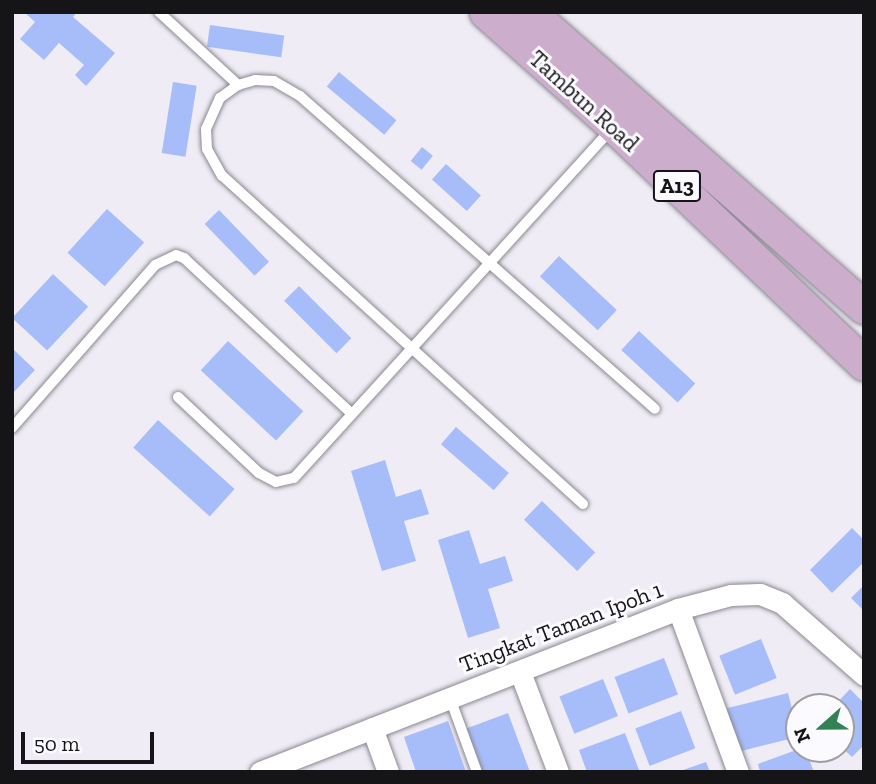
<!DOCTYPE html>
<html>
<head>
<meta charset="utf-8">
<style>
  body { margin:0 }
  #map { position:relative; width:876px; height:784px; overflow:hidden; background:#efecf5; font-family:"Zilla Slab",serif }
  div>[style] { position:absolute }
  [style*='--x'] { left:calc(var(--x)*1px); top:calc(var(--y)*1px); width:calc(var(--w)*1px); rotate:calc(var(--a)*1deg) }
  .building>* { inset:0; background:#a7bdfa; transform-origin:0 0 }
  .roads { filter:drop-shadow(0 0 2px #8a8891) drop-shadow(0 0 2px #8a8891) }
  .lane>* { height:10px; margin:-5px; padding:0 5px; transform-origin:5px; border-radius:5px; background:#fff }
  .street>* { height:21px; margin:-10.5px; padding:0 10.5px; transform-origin:10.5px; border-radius:10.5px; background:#fff }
  .primary>* { height:33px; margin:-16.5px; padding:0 16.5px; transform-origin:16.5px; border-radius:16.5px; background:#ccaecc }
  span { translate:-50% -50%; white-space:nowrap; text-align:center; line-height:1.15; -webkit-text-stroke:6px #fbfafe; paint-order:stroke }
  .shield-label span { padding:2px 5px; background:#fbfafe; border:2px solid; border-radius:5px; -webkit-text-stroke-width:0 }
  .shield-label { font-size:21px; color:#151417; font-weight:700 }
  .street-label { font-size:23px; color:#151417 }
  .frame { position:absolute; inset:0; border:14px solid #151417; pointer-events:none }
  .north { position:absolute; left:785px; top:693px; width:70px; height:70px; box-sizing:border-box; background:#fbfafe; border:2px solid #9f9ea2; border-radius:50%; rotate:249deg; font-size:19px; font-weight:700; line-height:28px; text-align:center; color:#151417 }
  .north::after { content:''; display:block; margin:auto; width:24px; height:32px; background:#318354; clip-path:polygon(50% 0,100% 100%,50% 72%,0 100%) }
  .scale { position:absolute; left:21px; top:732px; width:133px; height:32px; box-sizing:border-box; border:4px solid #151417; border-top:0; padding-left:9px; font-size:21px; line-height:24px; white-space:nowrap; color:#151417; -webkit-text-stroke:5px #fbfafe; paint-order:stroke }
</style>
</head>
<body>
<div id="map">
  <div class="building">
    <i style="clip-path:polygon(24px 12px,77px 12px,73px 17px,115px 53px,86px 86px,75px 75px,84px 65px,59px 43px,44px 60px,20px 39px,35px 22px)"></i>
    <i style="left:210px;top:25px;width:75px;height:22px;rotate:8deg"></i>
    <i style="left:339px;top:72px;width:75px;height:19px;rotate:40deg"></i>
    <i style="left:173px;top:82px;width:24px;height:72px;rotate:9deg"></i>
    <i style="left:422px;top:147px;width:14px;height:18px;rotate:39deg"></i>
    <i style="left:446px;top:164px;width:47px;height:21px;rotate:42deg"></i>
    <i style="left:107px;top:209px;width:50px;height:59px;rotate:42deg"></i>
    <i style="left:219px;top:210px;width:72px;height:20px;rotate:46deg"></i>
    <i style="left:559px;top:256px;width:79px;height:28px;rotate:43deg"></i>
    <i style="left:53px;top:274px;width:48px;height:60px;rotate:43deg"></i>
    <i style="left:299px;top:286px;width:74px;height:21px;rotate:45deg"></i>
    <i style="left:639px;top:331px;width:77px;height:26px;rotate:43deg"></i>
    <i style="left:228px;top:341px;width:103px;height:40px;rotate:43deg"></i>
    <i style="clip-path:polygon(12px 348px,35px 370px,12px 394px)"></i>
    <i style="left:158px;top:420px;width:103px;height:37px;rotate:42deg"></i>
    <i style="left:456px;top:427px;width:70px;height:23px;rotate:41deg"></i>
    <i style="clip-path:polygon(385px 460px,396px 497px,421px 489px,429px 514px,404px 521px,416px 561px,382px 571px,351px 471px)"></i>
    <i style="left:542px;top:501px;width:74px;height:26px;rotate:44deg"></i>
    <i style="clip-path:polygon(852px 528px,864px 540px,864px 562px,832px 593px,810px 570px)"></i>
    <i style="clip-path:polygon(469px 530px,480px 564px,505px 556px,513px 581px,488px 589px,500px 628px,468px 638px,438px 540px)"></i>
    <i style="clip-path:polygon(864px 585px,864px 611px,851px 598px)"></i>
    <i style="left:761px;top:639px;width:42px;height:45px;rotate:68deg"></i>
    <i style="left:664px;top:658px;width:39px;height:53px;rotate:69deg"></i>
    <i style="left:603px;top:679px;width:40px;height:47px;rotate:68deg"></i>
    <i style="clip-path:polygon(850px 689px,864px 703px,864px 745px,852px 757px,841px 747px,841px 707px,833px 707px)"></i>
    <i style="left:788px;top:693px;width:45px;height:63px;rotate:76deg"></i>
    <i style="left:681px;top:711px;width:40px;height:49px;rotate:69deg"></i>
    <i style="clip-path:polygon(508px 713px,530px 772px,481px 772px,465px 729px)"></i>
    <i style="clip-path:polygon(448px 721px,466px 772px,416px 772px,404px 737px)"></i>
    <i style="clip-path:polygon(625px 733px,639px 770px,587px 772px,579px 750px)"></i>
    <i style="clip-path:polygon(799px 749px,805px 749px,814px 772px,760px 772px,758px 764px)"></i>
    <i style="clip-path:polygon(706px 762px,710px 772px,680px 772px,680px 771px)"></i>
  </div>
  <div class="roads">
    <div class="lane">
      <i style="--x:159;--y:12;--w:108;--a:42.7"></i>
      <i style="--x:178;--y:397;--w:111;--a:43.2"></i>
      <i style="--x:259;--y:473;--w:19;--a:28"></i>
      <i style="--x:276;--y:482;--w:18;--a:-13"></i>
      <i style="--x:294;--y:478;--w:473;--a:-47.7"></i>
      <i style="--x:12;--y:428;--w:217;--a:-48.7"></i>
      <i style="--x:155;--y:265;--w:23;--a:-25"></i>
      <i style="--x:176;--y:255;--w:9;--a:21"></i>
      <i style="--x:184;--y:258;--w:228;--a:42.9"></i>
      <i style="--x:583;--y:504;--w:488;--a:-137.7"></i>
      <i style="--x:222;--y:176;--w:31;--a:-119"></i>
      <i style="--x:207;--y:149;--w:20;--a:-93"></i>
      <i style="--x:206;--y:129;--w:34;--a:-66"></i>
      <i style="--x:220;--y:98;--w:22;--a:-36"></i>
      <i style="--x:238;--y:85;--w:18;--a:-16"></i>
      <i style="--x:255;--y:80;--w:19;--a:3"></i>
      <i style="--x:274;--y:81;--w:30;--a:30"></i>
      <i style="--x:300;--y:96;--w:473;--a:41.4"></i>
      <i style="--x:450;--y:698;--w:79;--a:70"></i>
    </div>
    <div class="street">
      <i style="--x:678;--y:609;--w:174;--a:69.8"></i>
      <i style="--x:520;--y:672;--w:107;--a:69.2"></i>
      <i style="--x:372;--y:728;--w:47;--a:70"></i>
      <i style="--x:260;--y:772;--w:449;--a:-21.3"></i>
      <i style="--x:678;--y:609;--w:55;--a:-14.8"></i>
      <i style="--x:731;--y:595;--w:29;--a:-2"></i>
      <i style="--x:760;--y:594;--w:24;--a:22"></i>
      <i style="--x:782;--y:603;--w:109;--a:41.3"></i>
    </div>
    <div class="primary">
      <i style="--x:486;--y:12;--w:171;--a:41.7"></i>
      <i style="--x:614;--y:126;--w:345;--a:43.6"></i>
      <i style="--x:529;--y:12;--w:446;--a:41.4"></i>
    </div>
  </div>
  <div class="shield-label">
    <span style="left:677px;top:186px">A13</span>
  </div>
  <div class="street-label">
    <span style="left:584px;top:101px;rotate:42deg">Tambun Road</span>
    <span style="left:561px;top:627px;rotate:-21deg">Tingkat Taman Ipoh 1</span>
  </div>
  <div class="frame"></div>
  <div class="north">N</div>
  <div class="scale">50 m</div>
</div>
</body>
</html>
